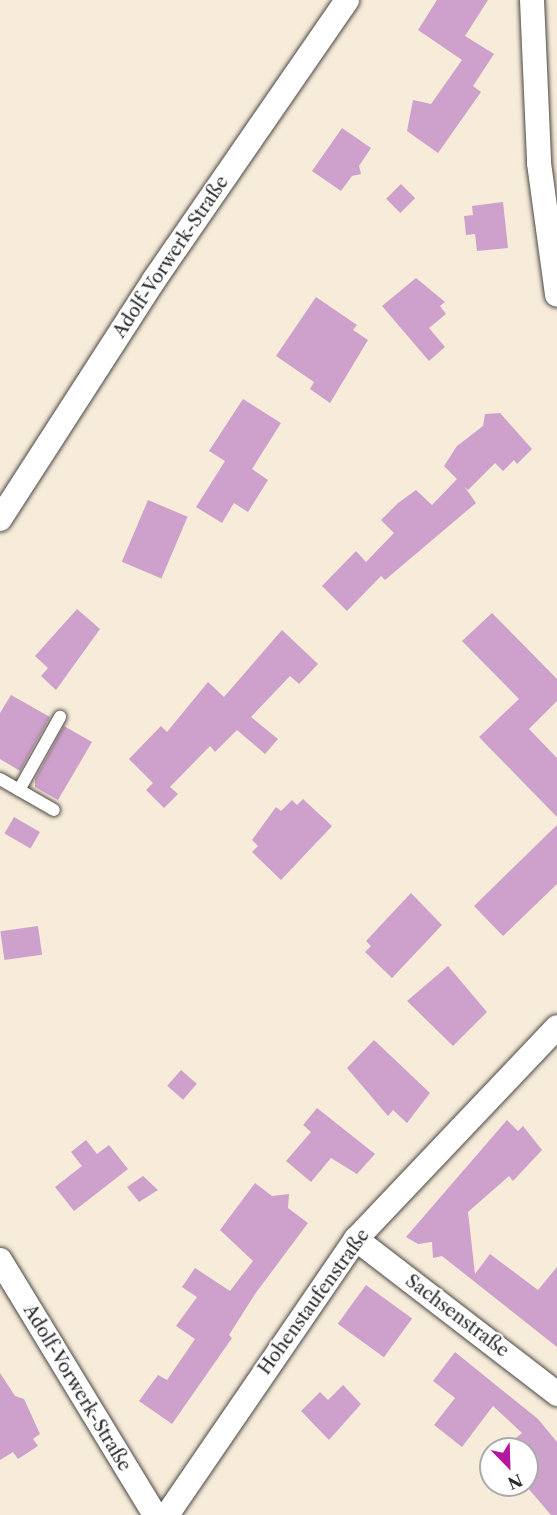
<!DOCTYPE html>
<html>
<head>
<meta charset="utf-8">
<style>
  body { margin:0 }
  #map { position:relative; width:557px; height:1515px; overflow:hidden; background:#f7ebd9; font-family:"Libre Caslon Text",serif }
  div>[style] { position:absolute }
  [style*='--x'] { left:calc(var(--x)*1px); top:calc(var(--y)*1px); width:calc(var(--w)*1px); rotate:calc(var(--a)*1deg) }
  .building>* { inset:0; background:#cea1cc; transform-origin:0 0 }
  .roads { filter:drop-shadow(0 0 2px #4a4845) drop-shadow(0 0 2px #4a4845) }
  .lane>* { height:12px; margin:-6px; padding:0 6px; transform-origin:6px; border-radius:6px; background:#fff }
  .street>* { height:24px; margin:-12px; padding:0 12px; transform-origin:12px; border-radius:12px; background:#fff }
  span { translate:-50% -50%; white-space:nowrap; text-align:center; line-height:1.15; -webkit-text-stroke:4.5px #fff; paint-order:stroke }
  .street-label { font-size:18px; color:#2b2b2b }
  .north { position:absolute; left:479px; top:1437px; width:60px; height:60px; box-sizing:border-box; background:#fff; border:2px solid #aaa; border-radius:50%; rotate:157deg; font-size:16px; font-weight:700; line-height:24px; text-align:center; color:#2b2b2b }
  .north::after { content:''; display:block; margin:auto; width:21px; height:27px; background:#b5179e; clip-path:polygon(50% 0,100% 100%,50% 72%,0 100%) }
</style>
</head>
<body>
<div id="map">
  <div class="building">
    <i style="clip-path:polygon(437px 0,488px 0,465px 36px,494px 54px,473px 86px,481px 92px,438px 153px,407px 131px,413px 100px,431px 104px,462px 60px,418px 30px)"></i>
    <i style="clip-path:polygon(342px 128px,371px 148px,359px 166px,361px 174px,352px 176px,341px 191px,312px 171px)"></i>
    <i style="left:401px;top:184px;width:20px;height:21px;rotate:45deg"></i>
    <i style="clip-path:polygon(503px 202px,508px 248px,477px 251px,475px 234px,466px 235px,464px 216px,473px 215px,472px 206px)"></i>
    <i style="clip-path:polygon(416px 278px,445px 302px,440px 306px,446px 314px,429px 328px,445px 347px,429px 361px,382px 306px)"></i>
    <i style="clip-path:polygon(316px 297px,357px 325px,353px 330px,368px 340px,330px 403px,310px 389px,314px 382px,276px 356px)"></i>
    <i style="clip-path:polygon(243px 399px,281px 423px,252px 469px,268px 480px,248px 512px,234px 503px,222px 523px,196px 507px,225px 461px,209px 451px)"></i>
    <i style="clip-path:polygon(500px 413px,532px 449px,517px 464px,514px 460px,503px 471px,495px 463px,468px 490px,464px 486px,476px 503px,385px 580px,381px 576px,347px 611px,322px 586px,356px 551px,366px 562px,394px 533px,381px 520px,398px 503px,416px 490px,432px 505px,457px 479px,444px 466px,457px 446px,483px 426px,485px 414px)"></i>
    <i style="left:148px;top:500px;width:43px;height:67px;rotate:23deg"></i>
    <i style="clip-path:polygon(77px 609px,100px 629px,56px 690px,41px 676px,48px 668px,35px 656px)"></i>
    <i style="clip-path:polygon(492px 613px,557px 679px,557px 701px,529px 729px,557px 758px,557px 817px,479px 737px,519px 699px,462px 641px)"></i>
    <i style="clip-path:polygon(282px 630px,318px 664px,299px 684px,290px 676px,251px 717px,278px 739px,265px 754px,237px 730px,215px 752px,210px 746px,170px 787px,178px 794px,164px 808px,146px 790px,153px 783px,129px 759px,161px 726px,167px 732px,208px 682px,224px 697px)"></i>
    <i style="clip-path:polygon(11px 695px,50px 717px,20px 771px,0 759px,0 713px)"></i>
    <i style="clip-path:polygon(64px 726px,92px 742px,58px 800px,35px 787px,35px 779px)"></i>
    <i style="clip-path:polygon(303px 799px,332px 826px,281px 880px,252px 852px,258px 846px,252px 840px,276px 807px,281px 811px,292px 800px,297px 805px)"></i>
    <i style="left:14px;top:817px;width:30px;height:19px;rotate:30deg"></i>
    <i style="clip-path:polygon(557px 825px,557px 884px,503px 936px,474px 906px)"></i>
    <i style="clip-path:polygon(411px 893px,442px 925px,392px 978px,365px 952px,371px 946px,366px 941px)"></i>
    <i style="left:38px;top:926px;width:29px;height:38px;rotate:82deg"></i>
    <i style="clip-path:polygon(448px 966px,487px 1012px,453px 1046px,407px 1001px)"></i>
    <i style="clip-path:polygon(374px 1040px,430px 1093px,407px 1123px,393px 1110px,388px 1116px,347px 1068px)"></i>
    <i style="left:181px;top:1070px;width:21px;height:21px;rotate:41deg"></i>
    <i style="clip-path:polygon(317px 1108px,375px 1154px,357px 1174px,331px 1158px,311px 1182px,286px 1161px,311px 1132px,303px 1125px)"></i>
    <i style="clip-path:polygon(507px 1120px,518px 1131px,523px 1126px,542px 1150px,513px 1181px,509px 1176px,468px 1212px,475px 1274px,490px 1254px,538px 1290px,557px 1267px,557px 1347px,442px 1256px,433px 1258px,432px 1242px,418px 1244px,406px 1237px)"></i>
    <i style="clip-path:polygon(86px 1140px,97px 1154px,109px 1145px,128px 1169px,74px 1211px,55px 1187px,82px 1166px,71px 1152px)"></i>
    <i style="clip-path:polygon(143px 1176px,158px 1190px,139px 1202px,127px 1187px)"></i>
    <i style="clip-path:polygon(255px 1183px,272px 1196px,289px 1194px,288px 1208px,308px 1223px,255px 1294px,229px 1335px,232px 1338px,172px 1424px,139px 1401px,158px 1375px,167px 1380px,195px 1339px,176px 1326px,197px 1297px,182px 1287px,195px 1268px,230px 1291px,253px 1261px,220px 1230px)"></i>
    <i style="left:366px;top:1285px;width:57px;height:48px;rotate:36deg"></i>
    <i style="clip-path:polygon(455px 1352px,538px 1419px,557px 1442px,557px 1515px,551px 1515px,527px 1487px,527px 1449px,502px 1449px,522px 1433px,493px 1406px,462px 1447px,434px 1425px,455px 1398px,433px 1381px)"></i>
    <i style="clip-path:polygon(0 1373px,15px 1396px,24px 1399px,40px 1434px,33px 1439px,38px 1446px,18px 1459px,13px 1452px,0 1460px)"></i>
    <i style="clip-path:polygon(343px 1385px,361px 1404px,329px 1440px,301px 1411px,320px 1392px,328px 1400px)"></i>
  </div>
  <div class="roads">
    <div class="lane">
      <i style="--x:0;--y:779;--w:62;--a:29.9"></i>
      <i style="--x:19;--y:790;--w:84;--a:-60.7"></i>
    </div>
    <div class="street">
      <i style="--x:532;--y:0;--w:163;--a:87.5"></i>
      <i style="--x:539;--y:163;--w:133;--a:82.2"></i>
      <i style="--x:0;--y:519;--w:284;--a:-57.2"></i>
      <i style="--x:154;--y:280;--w:340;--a:-55.4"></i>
      <i style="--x:356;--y:1239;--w:254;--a:37.6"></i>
      <i style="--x:0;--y:1260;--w:298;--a:58.7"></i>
      <i style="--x:167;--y:1515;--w:335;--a:-55.6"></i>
      <i style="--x:356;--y:1239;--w:292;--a:-46.5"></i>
    </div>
  </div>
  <div class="street-label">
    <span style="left:171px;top:257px;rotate:-56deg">Adolf-Vorwerk-Straße</span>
    <span style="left:314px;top:1302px;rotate:-54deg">Hohenstaufenstraße</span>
    <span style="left:457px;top:1316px;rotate:37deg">Sachsenstraße</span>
    <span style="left:77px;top:1388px;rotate:59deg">Adolf-Vorwerk-Straße</span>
  </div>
  <div class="north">N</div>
</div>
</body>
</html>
